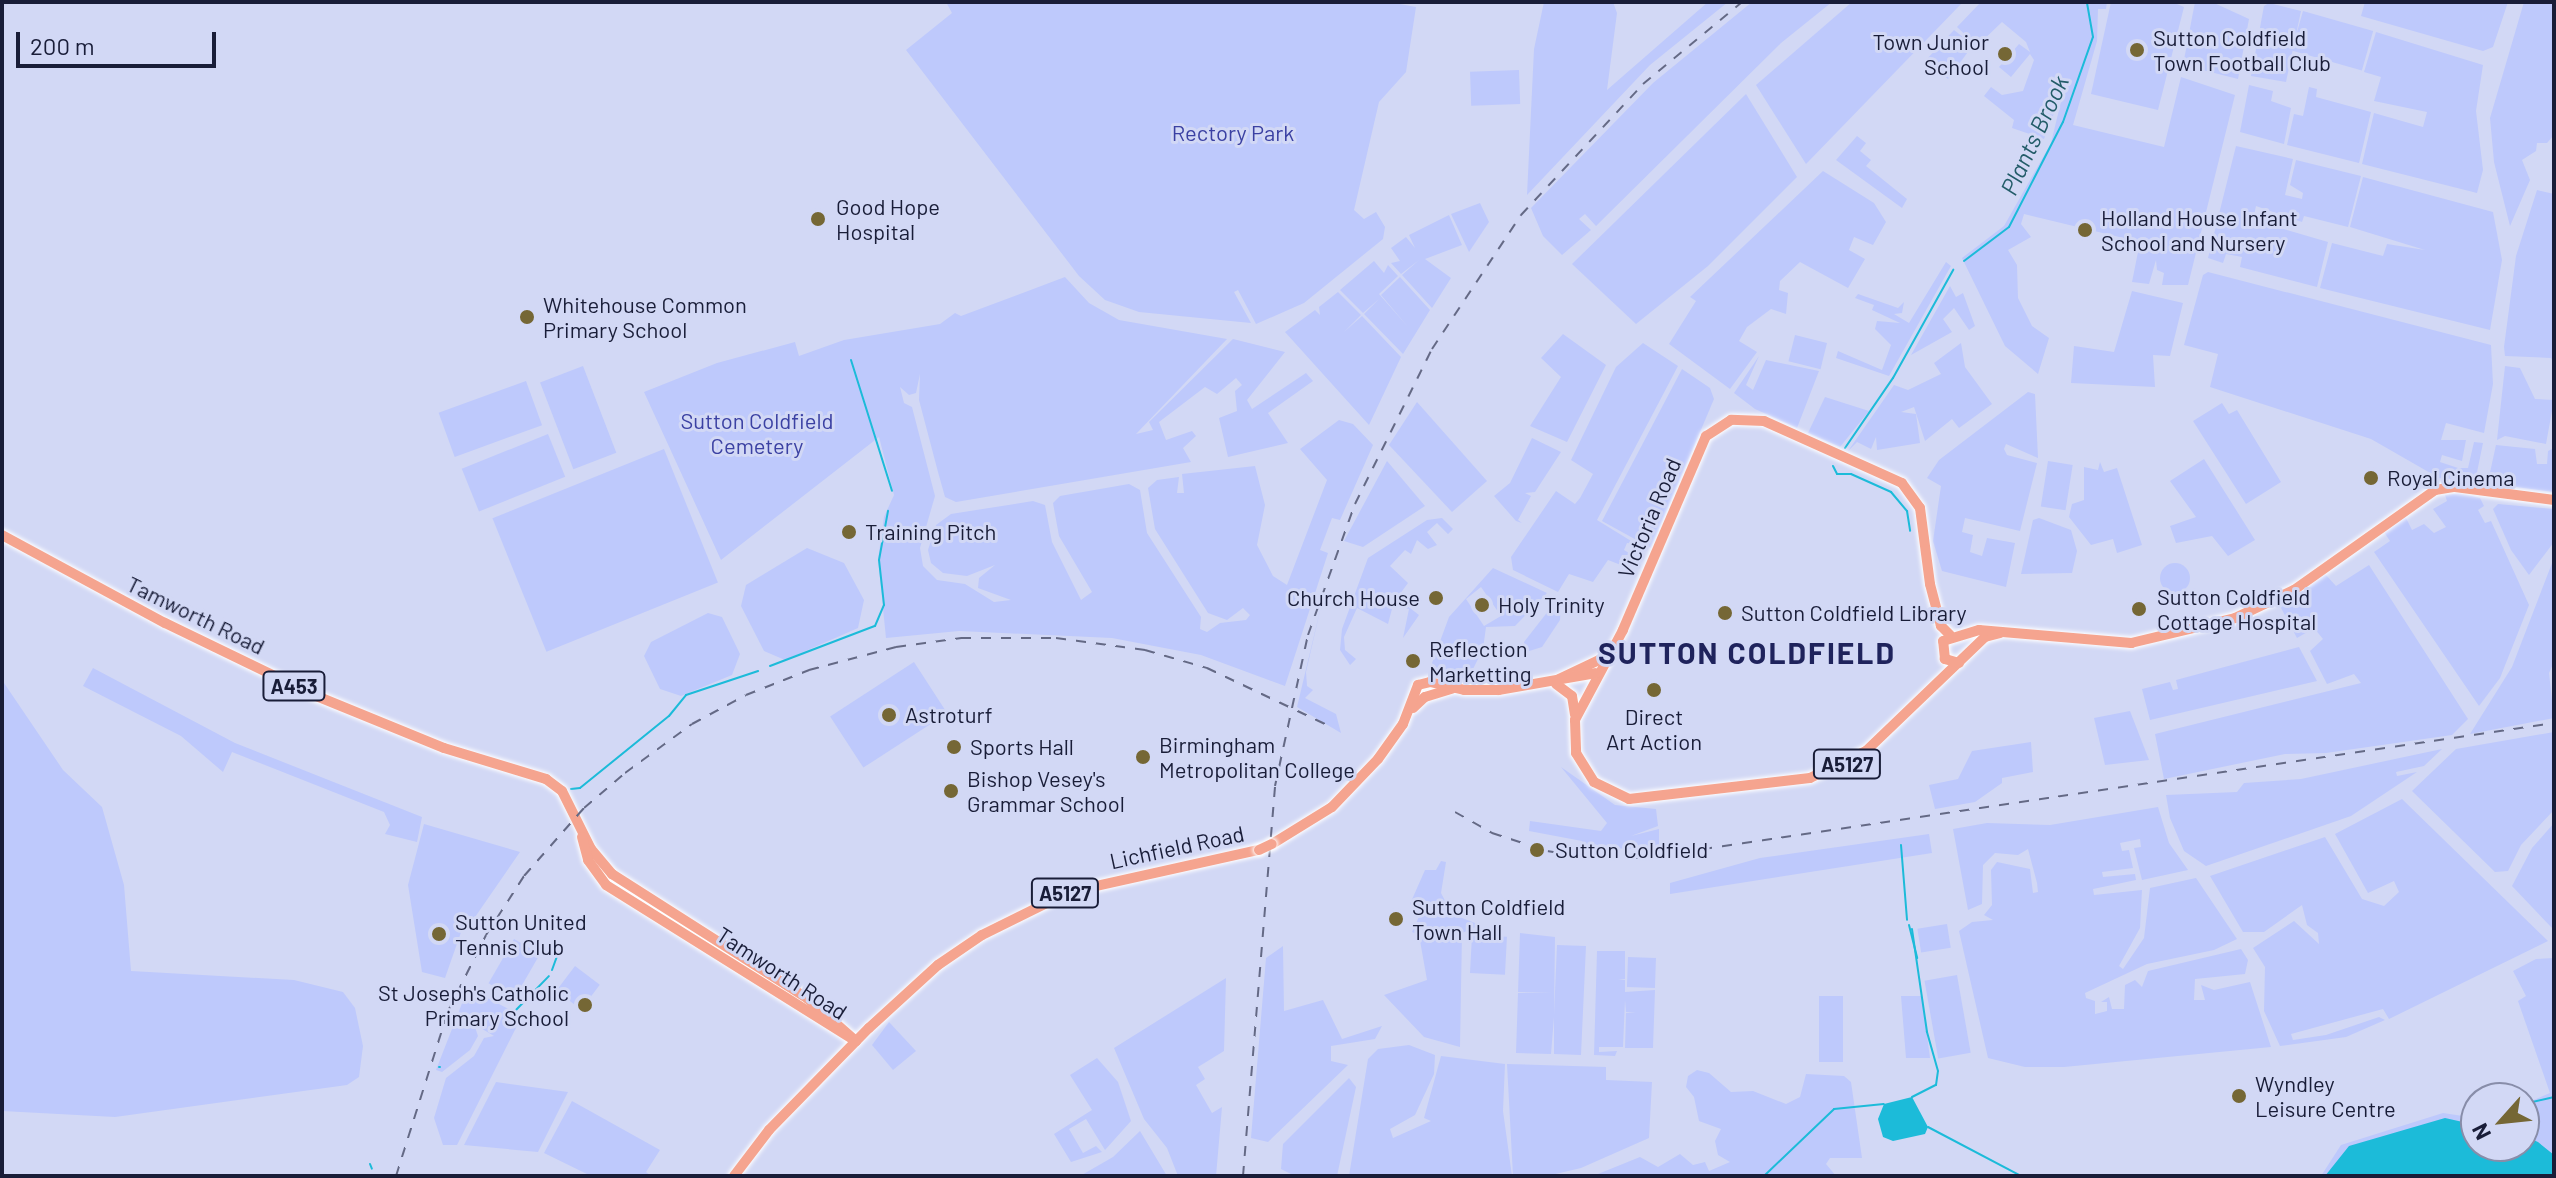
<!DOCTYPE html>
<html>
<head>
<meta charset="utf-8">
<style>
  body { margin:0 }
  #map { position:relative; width:2556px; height:1178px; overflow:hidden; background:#d2d8f5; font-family:Barlow,sans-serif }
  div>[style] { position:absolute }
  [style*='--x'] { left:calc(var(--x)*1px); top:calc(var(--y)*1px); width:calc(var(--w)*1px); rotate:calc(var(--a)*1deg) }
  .green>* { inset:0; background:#bec9fc; transform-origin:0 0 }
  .round { border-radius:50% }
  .water>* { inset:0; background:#1cbbd9 }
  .stream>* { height:2px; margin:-1px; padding:0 1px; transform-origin:1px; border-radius:1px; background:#1cbbd9 }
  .roads { filter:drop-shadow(0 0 2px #fff) drop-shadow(0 0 2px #fff) }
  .primary>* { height:10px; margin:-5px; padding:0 5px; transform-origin:5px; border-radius:5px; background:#f5a48f }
  .rail>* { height:2px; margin-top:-1px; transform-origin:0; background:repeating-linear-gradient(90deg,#646985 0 10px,transparent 0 20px) }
  .bridges { filter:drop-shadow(0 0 2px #fff) drop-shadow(0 0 2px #fff) }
  .primary-bridge>* { height:10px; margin:-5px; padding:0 5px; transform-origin:5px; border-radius:5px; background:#f5a48f }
  .dots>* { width:22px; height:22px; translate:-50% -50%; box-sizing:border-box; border:4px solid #d2d8f5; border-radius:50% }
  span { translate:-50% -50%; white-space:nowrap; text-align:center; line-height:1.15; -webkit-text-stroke:6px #d2d8f5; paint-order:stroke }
  .shield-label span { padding:2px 6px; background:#d2d8f5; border:2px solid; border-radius:6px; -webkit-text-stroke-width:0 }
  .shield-label { font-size:20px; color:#191d38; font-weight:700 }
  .poi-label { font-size:22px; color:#191d38 }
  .left { translate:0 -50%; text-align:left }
  .right { translate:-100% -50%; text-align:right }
  .park-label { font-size:22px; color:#3b41a3 }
  .street-label { font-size:22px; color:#191d38 }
  .water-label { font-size:24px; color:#235c69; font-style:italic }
  .district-label { font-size:30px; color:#1f235c; font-weight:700; letter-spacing:2px }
  .frame { position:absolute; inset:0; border:4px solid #191d38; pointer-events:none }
  .north { position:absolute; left:2460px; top:1082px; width:80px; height:80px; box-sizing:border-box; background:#d2d8f5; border:2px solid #888da9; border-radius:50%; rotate:243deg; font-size:22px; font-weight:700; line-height:32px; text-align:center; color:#191d38 }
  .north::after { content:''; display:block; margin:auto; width:28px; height:36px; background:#756735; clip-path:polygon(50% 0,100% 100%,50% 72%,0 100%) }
  .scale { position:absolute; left:16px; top:32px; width:200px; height:36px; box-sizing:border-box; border:4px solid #191d38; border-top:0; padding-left:10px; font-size:24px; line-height:28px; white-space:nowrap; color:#191d38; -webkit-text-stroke:6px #d2d8f5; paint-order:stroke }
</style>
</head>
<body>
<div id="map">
  <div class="green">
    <i style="clip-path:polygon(946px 2px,1389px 2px,1416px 7px,1406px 72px,1379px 102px,1354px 210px,1364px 219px,1376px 212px,1385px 227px,1383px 239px,1304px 303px,1256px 324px,1238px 290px,1234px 292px,1251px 323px,1139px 312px,1105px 300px,1079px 276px,906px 50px,952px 13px)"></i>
    <i style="clip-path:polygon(1544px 2px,1613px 2px,1617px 13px,1607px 90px,1708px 2px,1728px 2px,1650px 65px,1527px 195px,1534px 49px)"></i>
    <i style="clip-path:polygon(1752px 2px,1832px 2px,1781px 43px,1596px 226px,1585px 214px,1579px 219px,1591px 230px,1562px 255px,1543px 236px,1531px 208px,1653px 83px)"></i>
    <i style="clip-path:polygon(1852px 2px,1963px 2px,1806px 164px,1756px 85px)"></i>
    <i style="clip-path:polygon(1981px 2px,2107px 2px,2106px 9px,2098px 9px,2097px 41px,2073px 125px,2164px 147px,2181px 77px,2235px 95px,2188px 285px,2162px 285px,2164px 273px,2157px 270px,2156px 260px,2149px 284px,2132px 282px,2140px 242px,2024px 214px,2021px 224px,2031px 237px,2008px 250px,2017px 265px,2018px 298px,2032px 326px,2049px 338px,2038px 374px,2005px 346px,1962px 258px,2004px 226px,2051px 143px,2065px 85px,2044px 139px,2012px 128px,2014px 120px,1984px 96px,1991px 87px,2002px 95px,2023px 91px,2034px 60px,2030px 54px,2011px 77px,1999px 67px,2019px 44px,2030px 52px,2026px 42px,2002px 22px,1977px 46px,1957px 27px)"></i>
    <i style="clip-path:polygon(2111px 2px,2172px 2px,2184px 7px,2158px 110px,2091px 94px)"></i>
    <i style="clip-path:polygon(2195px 2px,2212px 2px,2249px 19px,2238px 79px,2183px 65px)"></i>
    <i style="clip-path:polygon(2365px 2px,2508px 2px,2493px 47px,2483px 51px,2361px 16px)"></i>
    <i style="clip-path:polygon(2524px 2px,2554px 2px,2554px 135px,2547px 143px,2537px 143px,2536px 151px,2522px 160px,2530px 180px,2510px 226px,2494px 162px,2490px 118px)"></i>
    <i style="clip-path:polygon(2269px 3px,2301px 11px,2286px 82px,2251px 76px,2264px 6px)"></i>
    <i style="left:2303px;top:11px;width:73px;height:41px;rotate:16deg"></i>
    <i style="clip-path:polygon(1954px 30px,1973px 45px,1948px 79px,1926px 60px)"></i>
    <i style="clip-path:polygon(2376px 32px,2483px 65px,2476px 111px,2483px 170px,2477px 193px,2362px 164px,2374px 113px,2423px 127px,2427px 112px,2374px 101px,2381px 77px,2364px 72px)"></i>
    <i style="left:1519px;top:70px;width:34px;height:49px;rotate:88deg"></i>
    <i style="clip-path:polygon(2249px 85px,2273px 91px,2271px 101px,2291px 108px,2284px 144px,2240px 132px)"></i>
    <i style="clip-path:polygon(2309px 87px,2317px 89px,2316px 97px,2371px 112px,2359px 163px,2287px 145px,2294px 114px,2303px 116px)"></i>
    <i style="clip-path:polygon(1746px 94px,1797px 177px,1708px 266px,1636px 324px,1572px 264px)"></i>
    <i style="clip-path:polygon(1857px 136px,1866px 143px,1860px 151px,1871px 160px,1866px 166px,1907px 199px,1902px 208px,1836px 160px)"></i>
    <i style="clip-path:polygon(2236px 146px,2293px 159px,2285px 195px,2302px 199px,2303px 193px,2290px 185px,2296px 160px,2361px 176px,2348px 227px,2304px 216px,2302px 222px,2256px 206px,2253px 220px,2328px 242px,2317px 287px,2240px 267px,2242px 257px,2226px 254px,2223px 263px,2208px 258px)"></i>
    <i style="clip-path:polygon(1823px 171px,1874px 203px,1886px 222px,1873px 245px,1854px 237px,1849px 250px,1865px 259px,1848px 288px,1800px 262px,1780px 281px,1779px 290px,1788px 293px,1786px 314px,1771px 309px,1747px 327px,1739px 341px,1757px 352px,1730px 389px,1669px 344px,1696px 301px,1690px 297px)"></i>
    <i style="clip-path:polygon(2363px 177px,2493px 212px,2502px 260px,2490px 330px,2320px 288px,2332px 243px,2383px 256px,2387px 244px,2425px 250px,2350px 227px)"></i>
    <i style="clip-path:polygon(2537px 190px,2554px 194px,2554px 364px,2551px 358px,2505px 356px,2504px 347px,2516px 256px)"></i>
    <i style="clip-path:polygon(1480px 203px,1489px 222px,1469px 252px,1451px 214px)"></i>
    <i style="clip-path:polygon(1449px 215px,1462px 245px,1425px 259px,1451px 278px,1432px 308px,1402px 275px,1419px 260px,1401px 274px,1391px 263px,1400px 261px,1391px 248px,1406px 237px,1415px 248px,1409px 235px)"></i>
    <i style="clip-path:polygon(1374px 261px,1384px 273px,1388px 265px,1398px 276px,1379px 294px,1408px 327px,1381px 295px,1400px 277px,1430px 310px,1403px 354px,1364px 314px,1379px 299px,1363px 313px,1340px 290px)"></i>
    <i style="clip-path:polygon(1946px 262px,1951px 266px,1889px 376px,1836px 358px,1838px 351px,1882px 370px,1891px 345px,1875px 329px,1877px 321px,1900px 323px,1872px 310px,1874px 305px,1855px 298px,1858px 294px,1898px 308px,1904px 302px,1902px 313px,1894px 314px,1909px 323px)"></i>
    <i style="clip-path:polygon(2208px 272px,2491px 345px,2493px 384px,2484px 433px,2446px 423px,2441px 440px,2466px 440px,2462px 461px,2442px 455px,2440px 462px,2458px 468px,2468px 468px,2474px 442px,2483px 443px,2475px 482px,2439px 478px,2371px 439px,2210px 387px,2218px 354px,2184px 345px,2203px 275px)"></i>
    <i style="clip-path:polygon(1065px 277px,1089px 303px,1119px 320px,1227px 339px,1136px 434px,1153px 430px,1149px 422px,1233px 339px,1285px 352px,1247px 400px,1252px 409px,1306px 373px,1313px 381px,1268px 413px,1288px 443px,1228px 457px,1219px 418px,1237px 411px,1235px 391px,1242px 385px,1236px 378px,1217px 394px,1205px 387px,1159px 422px,1166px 440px,1192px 431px,1196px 436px,1183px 448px,1191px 462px,956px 502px,945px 497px,938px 472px,919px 400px,920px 374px,916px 393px,909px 395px,900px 387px,904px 403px,912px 407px,935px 496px,920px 548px,923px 566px,937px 580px,965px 584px,994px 602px,1011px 600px,978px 588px,979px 578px,995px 565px,967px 576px,943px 573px,931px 563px,928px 550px,936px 525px,951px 514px,1033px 501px,1045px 505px,1052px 542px,1081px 600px,1092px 592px,1059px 536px,1053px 503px,1060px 496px,1129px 484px,1140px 490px,1147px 533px,1201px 617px,1200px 629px,1207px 632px,1220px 623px,1246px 620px,1250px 615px,1243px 608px,1227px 620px,1208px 613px,1155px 529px,1148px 488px,1157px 480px,1179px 477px,1177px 493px,1184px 493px,1182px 474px,1255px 466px,1265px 505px,1257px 545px,1273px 576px,1287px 585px,1327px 480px,1300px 449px,1339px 420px,1353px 424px,1373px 445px,1340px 520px,1332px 518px,1320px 550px,1328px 553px,1285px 686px,1201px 655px,1112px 638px,959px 631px,886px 638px,878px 559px,884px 517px,894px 495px,879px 437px,721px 560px,644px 392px,717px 363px,795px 342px,799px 356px,844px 340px,940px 324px,955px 313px,961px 316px)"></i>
    <i style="clip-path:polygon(1950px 286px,1956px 297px,1963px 293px,1975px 326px,1969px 330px,1954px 308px,1943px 319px,1952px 332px,1911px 355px)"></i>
    <i style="clip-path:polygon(2132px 291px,2183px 303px,2170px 356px,2153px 355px,2155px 387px,2071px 383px,2074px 346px,2114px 352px)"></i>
    <i style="clip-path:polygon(1338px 292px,1361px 315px,1344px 332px,1362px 316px,1401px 357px,1369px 425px,1285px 332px,1315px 310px,1320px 315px,1319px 307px)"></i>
    <i style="clip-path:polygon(1563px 334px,1606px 365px,1567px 442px,1530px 426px,1561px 377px,1541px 358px)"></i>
    <i style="left:1795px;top:335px;width:33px;height:27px;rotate:14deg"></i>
    <i style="clip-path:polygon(1643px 343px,1678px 366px,1597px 520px,1636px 544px,1627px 543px,1624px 550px,1632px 555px,1622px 555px,1619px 561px,1626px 567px,1608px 560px,1593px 582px,1569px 574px,1558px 592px,1513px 570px,1511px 557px,1556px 491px,1575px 504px,1580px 498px,1593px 474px,1571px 460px,1616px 367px)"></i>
    <i style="clip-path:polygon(1961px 343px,1965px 367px,1992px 404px,1959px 428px,1952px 419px,1925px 441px,1914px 407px,1901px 412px,1916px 414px,1920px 443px,1877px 450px,1876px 437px,1871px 449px,1857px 442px,1848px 451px,1894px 385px,1908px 390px,1941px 374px,1934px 363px)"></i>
    <i style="clip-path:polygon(1759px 356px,1746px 385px,1753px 390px,1766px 360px,1819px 371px,1797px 428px,1755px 409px,1734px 393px)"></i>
    <i style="left:583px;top:366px;width:93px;height:46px;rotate:69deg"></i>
    <i style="clip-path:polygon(2505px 366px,2520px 368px,2535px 399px,2554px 400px,2546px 444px,2505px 436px,2497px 440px)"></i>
    <i style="clip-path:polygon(1682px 369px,1710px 388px,1714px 399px,1651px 548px,1602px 521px)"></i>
    <i style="left:526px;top:381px;width:47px;height:93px;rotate:70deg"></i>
    <i style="clip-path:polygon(2028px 392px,2035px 394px,2038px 458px,2006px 444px,2004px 449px,2007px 455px,2037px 463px,2020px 531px,1965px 518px,1962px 532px,1973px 535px,1970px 552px,1982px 556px,1987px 538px,2015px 543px,2006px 587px,1942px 571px,1933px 541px,1941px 486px,1927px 478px,1939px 460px)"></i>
    <i style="clip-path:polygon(1825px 397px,1869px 411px,1840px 447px,1808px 433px)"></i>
    <i style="clip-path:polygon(1417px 402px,1487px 481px,1452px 512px,1389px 445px)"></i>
    <i style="clip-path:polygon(2222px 403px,2229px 414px,2237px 410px,2281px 482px,2246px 504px,2193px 421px)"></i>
    <i style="left:548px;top:434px;width:46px;height:93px;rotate:68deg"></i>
    <i style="clip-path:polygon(1532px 438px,1561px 452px,1535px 492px,1525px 493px,1531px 496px,1518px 520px,1522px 523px,1516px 521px,1494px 496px,1510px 483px)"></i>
    <i style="clip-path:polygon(2496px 445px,2535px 449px,2537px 464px,2547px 464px,2548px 451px,2554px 448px,2554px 492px,2493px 484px,2489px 477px)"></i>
    <i style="left:664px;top:449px;width:144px;height:185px;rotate:68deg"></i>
    <i style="clip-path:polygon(2204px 459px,2255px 540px,2228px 556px,2212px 536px,2176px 543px,2170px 526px,2196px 517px,2170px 481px)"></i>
    <i style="clip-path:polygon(1387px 461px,1425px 506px,1363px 547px,1344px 541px)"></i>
    <i style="left:2048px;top:461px;width:25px;height:46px;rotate:9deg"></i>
    <i style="clip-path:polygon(2100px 462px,2104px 472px,2117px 468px,2142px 545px,2117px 553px,2113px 539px,2091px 545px,2069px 517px,2072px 504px,2084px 500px,2084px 467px,2098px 470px)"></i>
    <i style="clip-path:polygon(2460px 493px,2480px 498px,2484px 506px,2478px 510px,2485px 523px,2491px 521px,2529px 605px,2500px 678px,2479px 706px,2374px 552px,2390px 541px,2384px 532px,2404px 514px,2412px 530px,2424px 524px,2434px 533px,2446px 527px,2433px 509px,2447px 501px,2445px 495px)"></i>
    <i style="clip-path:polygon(2498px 504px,2554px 509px,2554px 542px,2529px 575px,2511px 550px,2493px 509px)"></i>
    <i style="clip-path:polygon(1442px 518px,1453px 529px,1448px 534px,1437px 523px,1427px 532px,1437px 545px,1428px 549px,1417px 540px,1411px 554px,1405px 550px,1390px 566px,1408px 583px,1397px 598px,1419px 615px,1417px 618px,1403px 638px,1409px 609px,1393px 605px,1388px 624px,1357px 608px,1344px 637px,1345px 650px,1356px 659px,1350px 665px,1340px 650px,1342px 629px,1368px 558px,1427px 520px)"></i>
    <i style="clip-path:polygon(2039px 518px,2071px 530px,2077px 551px,2072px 573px,2021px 574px,2033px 520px)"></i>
    <i style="clip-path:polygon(807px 548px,844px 563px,864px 600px,858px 628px,785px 660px,764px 651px,741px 606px,746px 585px)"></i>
    <i style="clip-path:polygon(2554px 558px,2554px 662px,2549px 673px,2554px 718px,2470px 734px,2512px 667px)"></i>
    <i class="round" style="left:2160px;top:563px;width:30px;height:30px"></i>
    <i style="clip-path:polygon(2369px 565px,2468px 719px,2452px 735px,2326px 753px,2285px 754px,2164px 779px,2155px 734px,2361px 683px,2354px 674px,2327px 684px,2310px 651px,2323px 639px,2314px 628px,2297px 638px,2280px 606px,2325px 574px,2336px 586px)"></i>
    <i style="clip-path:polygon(evenodd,1493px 568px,1547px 593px,1515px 626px,1486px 627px,1483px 649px,1468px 679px,1443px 677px,1432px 663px,1449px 617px,1493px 568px,1481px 587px,1501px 616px,1484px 626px,1466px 599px,1481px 587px)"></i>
    <i style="clip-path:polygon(1556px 601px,1561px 603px,1560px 620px,1542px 647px,1526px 652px,1524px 642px)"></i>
    <i style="clip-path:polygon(1322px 602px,1306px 672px,1307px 686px,1313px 690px,1305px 698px,1336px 714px,1341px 733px,1297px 707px)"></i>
    <i style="clip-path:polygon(708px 613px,722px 617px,740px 654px,732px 675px,681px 696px,660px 689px,644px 656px,651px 642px)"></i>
    <i style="clip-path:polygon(2299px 647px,2317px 681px,2150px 720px,2142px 689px,2170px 682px,2173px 690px,2178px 689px,2176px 680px)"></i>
    <i style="left:914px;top:662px;width:61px;height:100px;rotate:57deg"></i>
    <i style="clip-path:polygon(93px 668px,235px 743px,422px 817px,417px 842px,385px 834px,390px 825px,384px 812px,232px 752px,223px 772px,181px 736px,83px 686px)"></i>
    <i style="clip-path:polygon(2px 680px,63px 770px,102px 807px,124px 885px,131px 971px,294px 980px,343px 992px,355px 1008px,363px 1046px,359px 1077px,347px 1085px,115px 1117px,2px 1111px)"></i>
    <i style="clip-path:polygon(2130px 711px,2149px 760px,2105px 765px,2094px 718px)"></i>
    <i style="clip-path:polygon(2554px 732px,2554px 810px,2521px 845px,2508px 871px,2495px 872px,2412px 791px,2456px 749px)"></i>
    <i style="clip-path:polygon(2031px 742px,2033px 772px,2002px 778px,2002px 783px,1975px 802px,1935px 809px,1929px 785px,1958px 779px,1972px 751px)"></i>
    <i style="clip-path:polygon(2442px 749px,2424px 766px,2396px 772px,2397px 776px,2417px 772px,2351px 816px,2206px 866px,2184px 851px,2170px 818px,2166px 795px,2237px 792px,2244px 783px,2301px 779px)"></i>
    <i style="clip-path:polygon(1561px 767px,1615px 805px,1656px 809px,1658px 826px,1631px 836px,1659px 829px,1659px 849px,1581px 848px,1582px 841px,1529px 831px,1530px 821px,1601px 831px,1607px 823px)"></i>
    <i style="clip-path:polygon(2402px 799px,2548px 941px,2389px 1019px,2383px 1009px,2291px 1034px,2293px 1040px,2326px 1035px,2379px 1017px,2385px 1020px,2346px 1037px,2280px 1046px,2264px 1011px,2265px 967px,2253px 948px,2294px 921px,2319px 944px,2318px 933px,2307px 925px,2302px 905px,2264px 932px,2243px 932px,2210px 876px,2325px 837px,2362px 899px,2384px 906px,2399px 892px,2394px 881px,2368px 893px,2335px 834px)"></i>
    <i style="clip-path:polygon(2158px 807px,2169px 843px,2188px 870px,2142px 880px,2134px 848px,2141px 847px,2140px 839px,2120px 843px,2122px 851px,2129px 850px,2133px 868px,2102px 872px,2103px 877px,2135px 874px,2136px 880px,2093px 889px,2094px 895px,2142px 890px,2140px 928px,2119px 966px,2123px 969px,2144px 938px,2150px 888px,2196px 878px,2237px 939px,2214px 950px,2147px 964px,2085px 993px,2086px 998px,2095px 1001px,2095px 1014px,2107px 1011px,2107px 1002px,2101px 1002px,2109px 997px,2112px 1009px,2124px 1009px,2125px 985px,2135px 980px,2142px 987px,2148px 971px,2241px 949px,2248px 960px,2245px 974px,2195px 979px,2194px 1000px,2205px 1000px,2201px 985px,2214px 990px,2250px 982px,2271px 1047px,2064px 1067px,2025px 1067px,1988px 1058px,1959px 931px,1972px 922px,1993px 920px,1984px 915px,1992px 905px,1991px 870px,1997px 862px,2030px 869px,2033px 893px,2038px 892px,2037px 883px,2028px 849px,2018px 855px,1995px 853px,1983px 865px,1982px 904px,1968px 910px,1953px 829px,1987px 823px,2050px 825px)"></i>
    <i style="clip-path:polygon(2554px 823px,2554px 928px,2552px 928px,2512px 886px,2532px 848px)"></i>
    <i style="clip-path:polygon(424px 824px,520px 852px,473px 920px,466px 918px,445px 978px,422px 972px,408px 885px)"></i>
    <i style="clip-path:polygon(1929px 834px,1932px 853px,1670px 894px,1670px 883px,1760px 858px)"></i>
    <i style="clip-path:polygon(1441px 861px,1446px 862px,1441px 893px,1452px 914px,1480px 925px,1462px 933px,1460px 1047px,1424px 1037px,1384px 995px,1427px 980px,1419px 935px,1412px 932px,1422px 910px,1410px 904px,1425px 870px,1436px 870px)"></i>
    <i style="left:1947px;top:924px;width:24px;height:30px;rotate:81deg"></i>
    <i style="clip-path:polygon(1520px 933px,1555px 937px,1554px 1015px,1557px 945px,1586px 946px,1581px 1055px,1554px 1054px,1554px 1017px,1551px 1054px,1516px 1053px,1518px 993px,1552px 993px,1518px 992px)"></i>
    <i style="left:1472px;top:935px;width:35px;height:38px;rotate:3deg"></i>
    <i style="left:514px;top:939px;width:30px;height:51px;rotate:30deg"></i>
    <i style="clip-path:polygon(1283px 946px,1284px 1011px,1323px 1000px,1342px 1039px,1382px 1026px,1375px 1039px,1331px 1046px,1331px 1061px,1348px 1065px,1268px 1142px,1251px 1138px,1266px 958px)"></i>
    <i style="clip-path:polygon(1597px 951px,1625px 951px,1625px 979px,1618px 979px,1625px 980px,1625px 992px,1655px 990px,1653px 1048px,1625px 1048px,1626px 1013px,1636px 1013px,1626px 1012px,1625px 1000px,1623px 1047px,1599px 1047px,1599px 1052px,1617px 1051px,1615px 1056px,1594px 1055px)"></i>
    <i style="left:1628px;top:957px;width:28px;height:30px;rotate:2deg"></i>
    <i style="clip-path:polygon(2554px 958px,2554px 1176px,2321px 1176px,2341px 1145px,2443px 1113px,2476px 1118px,2476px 1146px,2524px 1146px,2524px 1104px,2550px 1093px,2518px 1001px,2526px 996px,2513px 971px,2536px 959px)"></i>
    <i style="left:575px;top:966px;width:31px;height:31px;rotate:37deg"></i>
    <i style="left:1957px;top:975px;width:79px;height:33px;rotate:80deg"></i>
    <i style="clip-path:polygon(1226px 978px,1224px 1051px,1198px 1067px,1205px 1079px,1196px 1085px,1212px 1113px,1222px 1107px,1216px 1176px,1178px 1176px,1167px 1148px,1144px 1119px,1114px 1048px)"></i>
    <i style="clip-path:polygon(468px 988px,522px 1016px,457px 1145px,443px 1145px,434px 1118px,446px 1078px,474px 1056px,484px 1038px,494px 1036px,474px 1024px,478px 1036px,470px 1050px,442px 1072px,436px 1070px)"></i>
    <i style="left:1819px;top:996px;width:24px;height:66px"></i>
    <i style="clip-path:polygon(1901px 996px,1922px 996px,1930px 1058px,1906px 1058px)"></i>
    <i style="clip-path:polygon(889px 1022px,916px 1051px,893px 1070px,872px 1045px)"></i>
    <i style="clip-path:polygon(1409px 1045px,1435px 1055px,1434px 1074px,1415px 1115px,1390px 1129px,1393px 1138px,1431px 1121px,1424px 1118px,1441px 1056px,1505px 1064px,1503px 1111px,1512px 1176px,1349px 1176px,1368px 1059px,1378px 1049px)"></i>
    <i style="clip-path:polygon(1097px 1058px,1118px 1082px,1131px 1121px,1105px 1150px,1086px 1119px,1069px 1129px,1083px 1153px,1096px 1146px,1102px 1152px,1071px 1162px,1054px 1134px,1092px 1110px,1070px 1075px)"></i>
    <i style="clip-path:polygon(1507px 1064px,1606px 1067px,1606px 1080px,1652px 1082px,1649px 1138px,1581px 1168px,1547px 1176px,1513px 1176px)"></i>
    <i style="clip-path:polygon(1697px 1070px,1709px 1073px,1731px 1092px,1753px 1091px,1786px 1104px,1800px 1097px,1806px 1074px,1844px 1076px,1851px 1082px,1862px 1158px,1830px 1158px,1826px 1164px,1836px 1176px,1593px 1176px,1640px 1157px,1658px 1167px,1680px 1154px,1693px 1165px,1705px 1162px,1709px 1171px,1730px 1162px,1718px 1155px,1715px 1141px,1721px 1129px,1699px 1121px,1694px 1097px,1686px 1087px,1688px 1076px)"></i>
    <i style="clip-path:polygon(1349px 1078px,1356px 1087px,1337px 1176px,1295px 1176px,1281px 1169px,1283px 1144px)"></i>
    <i style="clip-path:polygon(496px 1082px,568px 1092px,538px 1152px,464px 1145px)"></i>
    <i style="clip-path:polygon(572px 1101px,660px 1150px,646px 1172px,651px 1176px,591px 1176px,544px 1153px)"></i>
    <i style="clip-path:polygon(1140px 1131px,1167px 1176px,1080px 1176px,1113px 1157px)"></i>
  </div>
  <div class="water">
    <i style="clip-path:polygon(1912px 1097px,1928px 1127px,1925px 1134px,1893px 1141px,1883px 1137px,1878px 1119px,1884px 1104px)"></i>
    <i style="clip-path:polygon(2445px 1118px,2476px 1125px,2476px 1146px,2524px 1146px,2524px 1136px,2538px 1142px,2554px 1155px,2554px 1176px,2325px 1176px,2349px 1146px)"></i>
  </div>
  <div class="stream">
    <i style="--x:1964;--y:261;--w:56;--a:-37.1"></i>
    <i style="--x:2009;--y:227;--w:118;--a:-62.8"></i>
    <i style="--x:2063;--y:122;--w:90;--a:-70.6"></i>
    <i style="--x:2093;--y:37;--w:36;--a:-100"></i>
    <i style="--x:851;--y:360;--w:137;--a:72.6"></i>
    <i style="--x:1845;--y:448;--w:85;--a:-55.6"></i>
    <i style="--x:1893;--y:378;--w:124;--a:-60.9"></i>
    <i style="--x:1833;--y:466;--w:9;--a:63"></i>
    <i style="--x:1837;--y:474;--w:14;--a:0"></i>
    <i style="--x:1851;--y:474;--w:44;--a:24.2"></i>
    <i style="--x:1891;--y:492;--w:25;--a:50"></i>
    <i style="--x:1907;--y:511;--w:20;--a:81"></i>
    <i style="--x:770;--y:666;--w:112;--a:-20.9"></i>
    <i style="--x:875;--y:626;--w:23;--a:-67"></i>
    <i style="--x:884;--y:605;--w:45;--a:-96.3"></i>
    <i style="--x:879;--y:560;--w:50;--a:-79.6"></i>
    <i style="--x:571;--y:789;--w:9;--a:-6"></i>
    <i style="--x:580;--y:788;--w:114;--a:-39"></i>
    <i style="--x:669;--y:716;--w:27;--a:-51"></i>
    <i style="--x:686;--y:695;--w:76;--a:-18.4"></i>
    <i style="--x:1901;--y:845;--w:75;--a:85.4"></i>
    <i style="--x:1909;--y:925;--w:34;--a:76"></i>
    <i style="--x:552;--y:970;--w:20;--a:-70"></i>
    <i style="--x:514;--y:1012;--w:50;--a:-45.8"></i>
    <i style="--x:439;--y:1067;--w:1;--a:0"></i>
    <i style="--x:1912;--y:1097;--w:27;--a:-27"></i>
    <i style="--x:1936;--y:1085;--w:14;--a:-82"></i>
    <i style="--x:1938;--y:1071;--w:41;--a:-105.8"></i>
    <i style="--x:1927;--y:1032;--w:104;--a:-98.3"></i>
    <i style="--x:2524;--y:1104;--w:31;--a:-13"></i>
    <i style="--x:1928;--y:1127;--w:105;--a:27.8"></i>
    <i style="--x:370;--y:1164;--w:5;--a:68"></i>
    <i style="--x:1764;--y:1176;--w:97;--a:-43.7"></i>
    <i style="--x:1834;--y:1109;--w:50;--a:-5.7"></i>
  </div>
  <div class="roads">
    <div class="primary">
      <i style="--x:2;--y:535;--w:185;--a:28.4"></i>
      <i style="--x:165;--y:623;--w:165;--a:25.8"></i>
      <i style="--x:314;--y:695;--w:140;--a:22.2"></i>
      <i style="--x:444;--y:748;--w:107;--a:16.9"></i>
      <i style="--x:546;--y:779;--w:20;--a:37"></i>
      <i style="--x:562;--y:791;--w:65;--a:63.4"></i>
      <i style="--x:591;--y:849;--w:33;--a:50"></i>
      <i style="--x:612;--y:874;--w:232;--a:32.5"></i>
      <i style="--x:808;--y:999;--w:64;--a:41.2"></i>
      <i style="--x:1950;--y:635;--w:13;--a:-135"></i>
      <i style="--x:1941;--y:626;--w:43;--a:-104.7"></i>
      <i style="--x:1930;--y:584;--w:77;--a:-97.5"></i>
      <i style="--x:1920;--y:508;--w:31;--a:-126"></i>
      <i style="--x:1902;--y:483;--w:151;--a:-155.8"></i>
      <i style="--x:1764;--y:421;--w:33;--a:-178"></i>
      <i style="--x:1731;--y:420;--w:30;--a:147"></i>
      <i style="--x:1706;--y:436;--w:211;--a:113.2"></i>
      <i style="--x:1623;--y:630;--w:102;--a:118.1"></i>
      <i style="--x:1575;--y:720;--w:33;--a:88"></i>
      <i style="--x:1576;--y:753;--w:34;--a:58"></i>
      <i style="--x:1594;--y:782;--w:39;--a:26"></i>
      <i style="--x:1629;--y:799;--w:182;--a:-6.6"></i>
      <i style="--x:1810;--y:778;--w:62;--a:-25.7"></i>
      <i style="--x:1866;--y:751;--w:165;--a:-43.8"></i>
      <i style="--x:1985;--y:637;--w:16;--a:-15"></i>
      <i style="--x:1959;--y:663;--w:15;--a:-164"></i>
      <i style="--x:1945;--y:659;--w:18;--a:-96"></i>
      <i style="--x:1943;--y:641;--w:38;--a:-17"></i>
      <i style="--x:1979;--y:630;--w:153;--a:4.9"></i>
      <i style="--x:2131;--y:643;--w:107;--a:-13.5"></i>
      <i style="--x:2235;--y:618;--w:65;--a:-25.4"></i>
      <i style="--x:2294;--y:590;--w:173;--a:-35.3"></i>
      <i style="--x:2435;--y:490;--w:20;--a:-9"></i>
      <i style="--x:2455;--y:487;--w:100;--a:7.5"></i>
      <i style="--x:1559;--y:679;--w:49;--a:-25.5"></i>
      <i style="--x:1556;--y:684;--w:20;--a:37"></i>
      <i style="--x:1572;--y:696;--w:19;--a:81"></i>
      <i style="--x:1413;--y:708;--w:16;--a:-43"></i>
      <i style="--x:1425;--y:697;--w:28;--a:-17"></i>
      <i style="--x:582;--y:837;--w:24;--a:75"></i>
      <i style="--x:588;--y:860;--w:31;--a:54"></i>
      <i style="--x:606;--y:885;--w:292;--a:32"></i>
      <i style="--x:1272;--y:844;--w:70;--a:-31.7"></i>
      <i style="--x:1332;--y:807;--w:66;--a:-46.2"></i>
      <i style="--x:1378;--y:759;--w:43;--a:-54.5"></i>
      <i style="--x:1403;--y:724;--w:42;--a:-69"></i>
      <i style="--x:1418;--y:685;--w:12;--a:-14"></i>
      <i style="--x:1430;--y:682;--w:35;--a:13"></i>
      <i style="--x:1464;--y:690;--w:35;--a:0"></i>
      <i style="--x:1499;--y:690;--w:98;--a:-9.9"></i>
      <i style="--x:734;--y:1176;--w:58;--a:-52.7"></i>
      <i style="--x:769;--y:1130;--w:143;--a:-45.6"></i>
      <i style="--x:869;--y:1028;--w:93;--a:-42.4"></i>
      <i style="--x:938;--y:965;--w:53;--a:-34.3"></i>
      <i style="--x:982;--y:935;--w:97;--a:-26.3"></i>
      <i style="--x:1069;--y:892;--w:195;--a:-12.5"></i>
    </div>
  </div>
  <div class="rail">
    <i style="--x:1455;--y:812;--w:43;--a:29.6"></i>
    <i style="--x:1492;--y:833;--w:58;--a:18.1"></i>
    <i style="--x:1547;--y:851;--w:44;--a:9.2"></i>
    <i style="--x:1590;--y:858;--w:53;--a:0"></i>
    <i style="--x:1643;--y:858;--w:921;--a:-8.43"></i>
    <i style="--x:396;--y:1176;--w:173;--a:-72.5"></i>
    <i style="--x:448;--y:1011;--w:85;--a:-63.4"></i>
    <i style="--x:486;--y:935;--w:70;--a:-57.2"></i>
    <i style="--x:524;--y:876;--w:91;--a:-48.6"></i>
    <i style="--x:584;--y:808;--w:54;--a:-40.5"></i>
    <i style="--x:625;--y:773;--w:83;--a:-36.2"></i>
    <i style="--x:692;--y:724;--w:61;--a:-28.2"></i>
    <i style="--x:746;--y:695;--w:68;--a:-21.6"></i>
    <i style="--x:809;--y:670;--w:90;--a:-14.8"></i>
    <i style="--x:896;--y:647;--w:66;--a:-7.9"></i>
    <i style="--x:961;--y:638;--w:95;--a:0"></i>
    <i style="--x:1056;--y:638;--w:90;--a:7.7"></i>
    <i style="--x:1145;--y:650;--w:65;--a:16.2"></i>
    <i style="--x:1207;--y:668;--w:137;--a:25.4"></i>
    <i style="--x:1243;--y:1176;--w:391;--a:-85.3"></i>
    <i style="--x:1275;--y:786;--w:155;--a:-77.7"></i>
    <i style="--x:1308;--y:635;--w:139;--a:-70.3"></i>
    <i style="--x:1355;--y:504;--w:173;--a:-63.6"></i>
    <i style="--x:1432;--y:349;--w:161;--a:-56.4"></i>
    <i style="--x:1521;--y:215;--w:179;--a:-47"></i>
    <i style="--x:1643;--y:84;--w:129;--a:-39.6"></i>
  </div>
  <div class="bridges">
    <div class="primary-bridge">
      <i style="--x:1259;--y:850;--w:14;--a:-25"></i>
    </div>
  </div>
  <div class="dots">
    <i style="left:2137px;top:50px;background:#756735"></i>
    <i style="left:2005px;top:54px;background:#756735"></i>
    <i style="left:818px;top:219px;background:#756735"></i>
    <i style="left:2085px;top:230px;background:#756735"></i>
    <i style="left:527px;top:317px;background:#756735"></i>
    <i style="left:2371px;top:478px;background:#756735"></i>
    <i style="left:849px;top:532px;background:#756735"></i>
    <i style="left:1436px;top:598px;background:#756735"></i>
    <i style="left:1482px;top:605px;background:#756735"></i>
    <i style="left:2139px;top:609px;background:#756735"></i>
    <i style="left:1725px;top:613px;background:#756735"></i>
    <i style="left:1413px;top:661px;background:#756735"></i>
    <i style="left:1654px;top:690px;background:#756735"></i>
    <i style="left:889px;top:715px;background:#756735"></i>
    <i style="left:954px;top:747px;background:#756735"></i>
    <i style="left:1143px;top:757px;background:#756735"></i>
    <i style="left:951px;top:791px;background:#756735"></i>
    <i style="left:1537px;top:850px;background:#756735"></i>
    <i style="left:1396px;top:919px;background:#756735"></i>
    <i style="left:439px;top:934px;background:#756735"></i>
    <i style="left:585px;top:1005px;background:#756735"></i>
    <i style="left:2239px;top:1096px;background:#756735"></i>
  </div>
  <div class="shield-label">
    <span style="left:294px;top:686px">A453</span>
    <span style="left:1847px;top:764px">A5127</span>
    <span style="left:1065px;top:893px">A5127</span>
  </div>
  <div class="poi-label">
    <span class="left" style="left:2153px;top:50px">Sutton Coldfield<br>Town Football Club</span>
    <span class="right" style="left:1989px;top:54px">Town Junior<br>School</span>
    <span class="left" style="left:836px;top:219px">Good Hope<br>Hospital</span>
    <span class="left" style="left:2101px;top:230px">Holland House Infant<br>School and Nursery</span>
    <span class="left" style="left:543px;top:317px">Whitehouse Common<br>Primary School</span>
    <span class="left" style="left:2387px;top:478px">Royal Cinema</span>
    <span class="left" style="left:865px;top:532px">Training Pitch</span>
    <span class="left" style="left:2157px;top:609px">Sutton Coldfield<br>Cottage Hospital</span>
    <span class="right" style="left:1420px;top:598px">Church House</span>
    <span class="left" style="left:1498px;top:605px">Holy Trinity</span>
    <span class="left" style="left:1741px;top:613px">Sutton Coldfield Library</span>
    <span class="left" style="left:1429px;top:661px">Reflection<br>Marketting</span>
    <span class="left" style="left:905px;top:715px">Astroturf</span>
    <span style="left:1654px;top:729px">Direct<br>Art Action</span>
    <span class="left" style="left:1159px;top:757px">Birmingham<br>Metropolitan College</span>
    <span class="left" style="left:970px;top:747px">Sports Hall</span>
    <span class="left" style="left:967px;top:791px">Bishop Vesey's<br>Grammar School</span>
    <span class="left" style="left:1555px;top:850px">Sutton Coldfield</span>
    <span class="left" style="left:1412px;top:919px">Sutton Coldfield<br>Town Hall</span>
    <span class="left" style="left:455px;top:934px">Sutton United<br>Tennis Club</span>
    <span class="right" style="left:569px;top:1005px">St Joseph's Catholic<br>Primary School</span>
    <span class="left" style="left:2255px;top:1096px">Wyndley<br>Leisure Centre</span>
  </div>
  <div class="park-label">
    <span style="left:1233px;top:133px">Rectory Park</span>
    <span style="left:757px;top:433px">Sutton Coldfield<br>Cemetery</span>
  </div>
  <div class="street-label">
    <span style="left:1649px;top:518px;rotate:-67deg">Victoria Road</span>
    <span style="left:196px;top:615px;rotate:26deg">Tamworth Road</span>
    <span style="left:1177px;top:847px;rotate:-12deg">Lichfield Road</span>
    <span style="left:782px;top:973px;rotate:33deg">Tamworth Road</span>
  </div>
  <div class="water-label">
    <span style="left:2034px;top:135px;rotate:-65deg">Plants Brook</span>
  </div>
  <div class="district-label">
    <span style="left:1747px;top:652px">SUTTON COLDFIELD</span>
  </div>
  <div class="frame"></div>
  <div class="north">N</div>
  <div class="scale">200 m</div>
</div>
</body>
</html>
